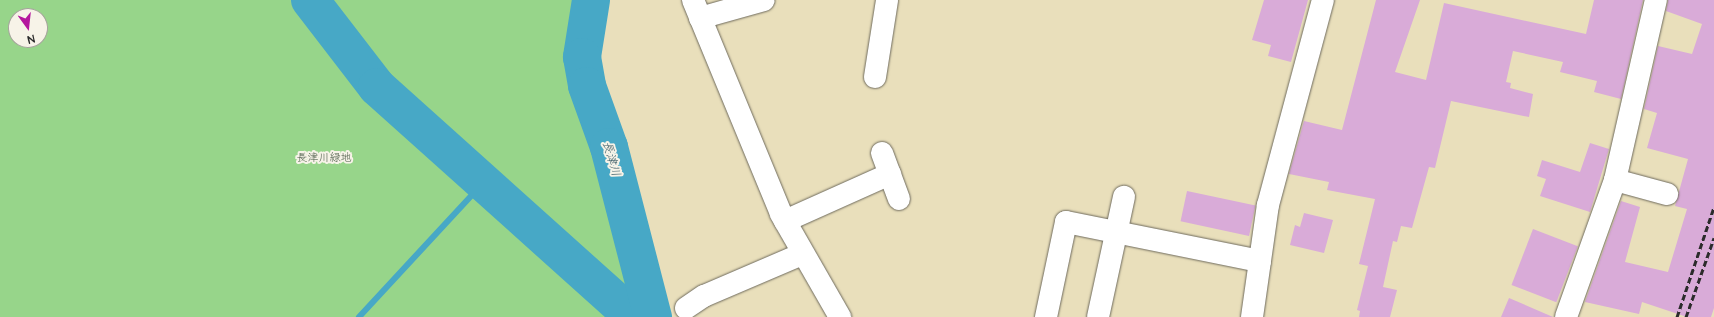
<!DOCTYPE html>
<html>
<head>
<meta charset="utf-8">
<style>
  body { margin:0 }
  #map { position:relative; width:1714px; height:317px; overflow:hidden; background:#e9dfbb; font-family:"Architects Daughter","Klee One",sans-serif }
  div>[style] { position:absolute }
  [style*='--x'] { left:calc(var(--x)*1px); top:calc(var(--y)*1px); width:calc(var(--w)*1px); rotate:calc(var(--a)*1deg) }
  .green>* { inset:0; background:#97d58a }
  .stream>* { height:6px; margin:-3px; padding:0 3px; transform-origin:3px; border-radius:3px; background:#47a8c6 }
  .river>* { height:38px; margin:-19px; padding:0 19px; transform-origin:19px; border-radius:19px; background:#47a8c6 }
  .building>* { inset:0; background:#d9abd8; transform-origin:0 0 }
  .roads { filter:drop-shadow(0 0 1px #6e6a5d) drop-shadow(0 0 1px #6e6a5d) }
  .minor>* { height:22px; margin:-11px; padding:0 11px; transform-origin:11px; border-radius:11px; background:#fff }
  .rail>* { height:3px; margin-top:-1.5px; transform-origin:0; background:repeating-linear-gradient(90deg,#2b2b2b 0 6px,transparent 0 9px) }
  span { translate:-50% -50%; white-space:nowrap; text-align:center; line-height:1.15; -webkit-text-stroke:4px #f7f3e8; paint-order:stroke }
  .park-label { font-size:11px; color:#465643 }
  .water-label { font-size:12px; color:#355761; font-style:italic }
  .north { position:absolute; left:8px; top:8px; width:40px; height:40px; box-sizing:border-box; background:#f7f3e8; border:1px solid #a5a39c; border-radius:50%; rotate:165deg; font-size:11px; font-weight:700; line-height:16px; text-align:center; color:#2b2b2b }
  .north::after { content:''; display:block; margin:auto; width:14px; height:18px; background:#b5179e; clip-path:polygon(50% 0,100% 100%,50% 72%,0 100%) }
</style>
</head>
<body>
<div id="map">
  <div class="green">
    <i style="clip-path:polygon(evenodd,0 0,593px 0,584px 59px,586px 75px,648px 308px,637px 317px,0 317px,0 0,16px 16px,40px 16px,40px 40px,16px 40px,16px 16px)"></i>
  </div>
  <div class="stream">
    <i style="--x:359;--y:317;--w:184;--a:-47.2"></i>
  </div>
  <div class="river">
    <i style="--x:310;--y:0;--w:110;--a:52.4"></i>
    <i style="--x:377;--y:87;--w:344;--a:41.9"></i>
    <i style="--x:591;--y:0;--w:58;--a:99"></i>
    <i style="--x:582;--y:57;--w:29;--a:80"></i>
    <i style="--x:587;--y:86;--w:65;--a:70.2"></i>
    <i style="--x:609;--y:147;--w:176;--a:75.5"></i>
  </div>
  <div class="building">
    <i style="clip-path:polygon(1264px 0,1308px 0,1291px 62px,1268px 56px,1271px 45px,1252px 40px)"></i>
    <i style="clip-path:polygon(1376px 0,1420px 0,1395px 72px,1426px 80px,1444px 3px,1586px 34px,1594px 0,1643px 0,1621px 99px,1594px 92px,1597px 81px,1560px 72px,1563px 62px,1513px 51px,1506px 82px,1511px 83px,1510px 88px,1533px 94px,1529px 117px,1451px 101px,1435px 168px,1429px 167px,1412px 228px,1401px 226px,1397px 242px,1393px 241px,1383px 287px,1397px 290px,1390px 317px,1359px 317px,1360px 311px,1357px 310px,1368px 266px,1359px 264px,1375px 199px,1327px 190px,1329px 182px,1289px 174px,1304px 121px,1342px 130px)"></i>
    <i style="clip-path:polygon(1668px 0,1714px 0,1714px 308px,1711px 317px,1687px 317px,1642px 302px,1639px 314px,1585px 302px,1621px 201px,1640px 207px,1625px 262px,1668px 272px,1687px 209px,1675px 206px,1688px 159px,1647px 148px,1657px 113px,1644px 109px,1658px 46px,1692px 54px,1702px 24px,1666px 11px)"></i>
    <i style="clip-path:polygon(1590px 143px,1609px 149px,1590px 212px,1540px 196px,1546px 179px,1537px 176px,1542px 160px,1580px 172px)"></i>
    <i style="left:1187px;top:191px;width:70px;height:31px;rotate:12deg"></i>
    <i style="clip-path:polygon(1304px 213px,1333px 220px,1324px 253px,1290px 245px,1295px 225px,1300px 227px)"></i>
    <i style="left:1533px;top:229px;width:48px;height:60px;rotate:21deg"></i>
    <i style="clip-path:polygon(1509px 298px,1553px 317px,1501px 317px)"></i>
  </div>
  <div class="roads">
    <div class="minor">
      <i style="--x:693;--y:0;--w:231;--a:67.6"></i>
      <i style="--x:781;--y:214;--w:119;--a:60.2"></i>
      <i style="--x:700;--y:18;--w:66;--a:-15.7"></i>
      <i style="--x:875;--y:77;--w:78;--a:-81.1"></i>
      <i style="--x:882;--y:153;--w:49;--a:69.7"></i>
      <i style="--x:1615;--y:180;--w:54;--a:15.1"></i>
      <i style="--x:785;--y:221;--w:115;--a:-24.1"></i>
      <i style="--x:686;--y:308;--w:22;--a:-34"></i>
      <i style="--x:704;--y:296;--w:107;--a:-23.2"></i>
      <i style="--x:1046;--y:317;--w:97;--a:-78.1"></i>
      <i style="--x:1066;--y:222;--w:198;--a:11.4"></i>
      <i style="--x:1098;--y:317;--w:123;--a:-77.8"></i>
      <i style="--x:1252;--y:317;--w:113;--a:-81.9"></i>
      <i style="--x:1268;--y:205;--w:212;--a:-75"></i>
      <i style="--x:1566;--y:317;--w:145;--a:-70.3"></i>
      <i style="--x:1615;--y:180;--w:185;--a:-77.2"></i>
    </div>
  </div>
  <div class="rail">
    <i style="--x:1677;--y:317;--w:116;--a:-71.4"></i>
    <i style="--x:1686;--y:317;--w:84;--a:-70.5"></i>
  </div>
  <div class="park-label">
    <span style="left:324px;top:158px">長津川緑地</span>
  </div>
  <div class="water-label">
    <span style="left:611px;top:159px;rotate:74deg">長津川</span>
  </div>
  <div class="north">N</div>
</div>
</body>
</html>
